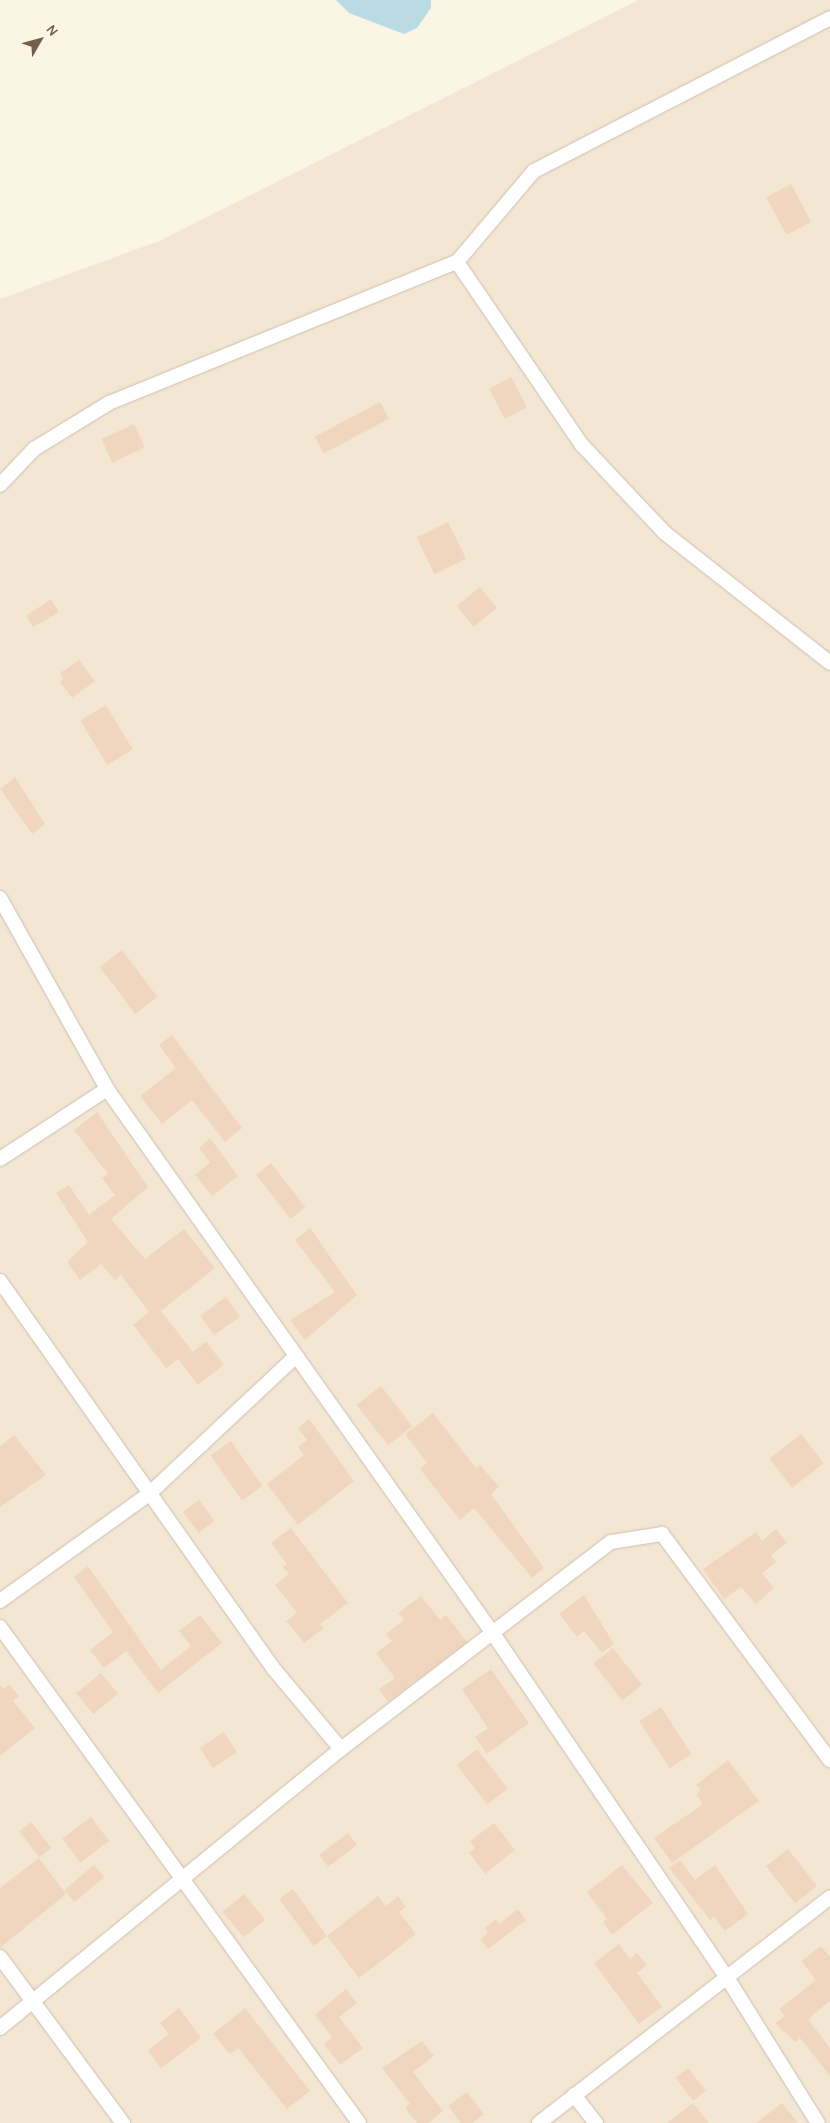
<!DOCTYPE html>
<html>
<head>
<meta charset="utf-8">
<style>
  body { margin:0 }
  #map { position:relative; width:830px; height:2123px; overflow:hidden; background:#fbf5e5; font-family:Karla,sans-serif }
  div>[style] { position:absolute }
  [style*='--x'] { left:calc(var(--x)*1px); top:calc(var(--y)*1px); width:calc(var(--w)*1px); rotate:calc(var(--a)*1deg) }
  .residential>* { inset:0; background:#f3e7d4 }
  .water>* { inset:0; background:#bbdbe4 }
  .building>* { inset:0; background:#f0d6be; transform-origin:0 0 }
  .roads { filter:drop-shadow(0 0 1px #cdbdac) drop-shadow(0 0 1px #cdbdac) }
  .minor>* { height:14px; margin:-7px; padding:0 7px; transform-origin:7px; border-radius:7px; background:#fff }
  span { translate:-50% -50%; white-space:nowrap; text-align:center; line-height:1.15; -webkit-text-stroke:4px #fef8eb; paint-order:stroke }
  .north { position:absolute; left:15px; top:15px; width:50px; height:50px; -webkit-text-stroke:4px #fef8eb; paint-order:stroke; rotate:52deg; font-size:14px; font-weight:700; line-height:20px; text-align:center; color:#735d4b }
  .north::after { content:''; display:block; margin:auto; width:18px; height:22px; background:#735d4b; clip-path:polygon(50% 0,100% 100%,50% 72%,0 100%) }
</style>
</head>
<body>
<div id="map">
  <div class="residential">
    <i style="clip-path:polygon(639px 0,830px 0,830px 2123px,0 2123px,0 299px,159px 241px)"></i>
  </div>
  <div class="water">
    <i style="clip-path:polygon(336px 0,431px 0,431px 8px,417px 28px,404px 34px,349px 13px)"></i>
  </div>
  <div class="building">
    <i style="left:791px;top:184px;width:43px;height:28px;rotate:62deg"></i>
    <i style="left:511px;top:377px;width:34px;height:25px;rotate:62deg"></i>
    <i style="left:380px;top:402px;width:19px;height:74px;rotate:62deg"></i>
    <i style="left:134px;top:424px;width:26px;height:36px;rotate:65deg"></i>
    <i style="left:448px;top:522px;width:41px;height:35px;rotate:64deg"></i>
    <i style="left:480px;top:587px;width:27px;height:30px;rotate:51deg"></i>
    <i style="clip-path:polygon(51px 599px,59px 612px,33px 627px,26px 616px)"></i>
    <i style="clip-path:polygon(79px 660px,95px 681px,72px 698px,60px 682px,64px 678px,60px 673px)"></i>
    <i style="left:106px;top:705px;width:52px;height:30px;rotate:59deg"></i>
    <i style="clip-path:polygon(15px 777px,45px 824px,32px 834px,0 789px)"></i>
    <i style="left:122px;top:950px;width:59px;height:28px;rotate:53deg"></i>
    <i style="clip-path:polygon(172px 1035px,242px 1128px,225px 1142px,192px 1100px,162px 1124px,140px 1096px,176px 1068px,159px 1045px)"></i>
    <i style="clip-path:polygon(97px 1112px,148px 1187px,111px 1219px,145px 1259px,184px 1229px,215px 1268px,161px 1311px,193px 1352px,206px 1341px,224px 1365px,198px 1385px,178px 1359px,166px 1368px,133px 1325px,149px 1312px,121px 1275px,115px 1280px,101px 1264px,80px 1280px,67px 1262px,88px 1242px,56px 1193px,69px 1185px,89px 1215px,115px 1195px,102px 1178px,108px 1174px,74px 1130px)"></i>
    <i style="clip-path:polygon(210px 1138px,238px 1176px,212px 1196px,195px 1175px,210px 1163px,199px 1148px)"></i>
    <i style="left:271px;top:1163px;width:56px;height:19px;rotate:52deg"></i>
    <i style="clip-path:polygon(310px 1228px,357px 1295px,305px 1340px,290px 1320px,335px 1292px,295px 1240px)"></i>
    <i style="left:226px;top:1297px;width:24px;height:32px;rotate:54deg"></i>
    <i style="left:381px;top:1386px;width:51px;height:31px;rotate:52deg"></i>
    <i style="clip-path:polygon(433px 1413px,476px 1468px,480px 1465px,499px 1487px,491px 1494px,544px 1568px,532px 1578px,474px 1508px,460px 1520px,420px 1469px,427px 1463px,405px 1434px)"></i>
    <i style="clip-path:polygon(309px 1419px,354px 1481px,298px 1525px,267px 1484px,304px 1455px,298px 1447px,307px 1440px,298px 1428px)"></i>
    <i style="left:801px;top:1434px;width:37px;height:40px;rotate:52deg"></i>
    <i style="clip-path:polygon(14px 1435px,46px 1475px,0 1507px,0 1446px)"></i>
    <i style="left:231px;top:1441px;width:55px;height:25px;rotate:55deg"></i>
    <i style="left:199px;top:1500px;width:26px;height:20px;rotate:53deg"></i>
    <i style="clip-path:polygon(291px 1528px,348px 1603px,320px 1624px,324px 1628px,304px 1643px,286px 1621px,297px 1613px,275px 1585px,289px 1574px,283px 1567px,287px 1564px,271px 1543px)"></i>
    <i style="clip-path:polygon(776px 1529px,787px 1543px,771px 1555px,776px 1562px,762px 1573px,774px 1588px,756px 1604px,741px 1587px,724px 1599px,703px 1569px,756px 1532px,762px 1541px)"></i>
    <i style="clip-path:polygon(88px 1566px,161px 1670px,191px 1646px,179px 1631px,200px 1615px,222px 1643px,158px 1693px,126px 1651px,104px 1668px,90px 1650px,113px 1632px,74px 1577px)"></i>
    <i style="clip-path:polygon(584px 1595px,614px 1644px,602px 1653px,584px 1631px,577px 1637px,559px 1614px)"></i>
    <i style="clip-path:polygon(421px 1596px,440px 1620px,446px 1615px,467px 1642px,388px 1702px,379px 1689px,395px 1678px,376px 1653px,392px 1641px,386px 1634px,404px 1620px,398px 1613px)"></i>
    <i style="left:613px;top:1648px;width:47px;height:25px;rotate:52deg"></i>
    <i style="clip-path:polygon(491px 1669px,529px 1723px,487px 1754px,475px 1737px,488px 1728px,462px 1689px)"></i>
    <i style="left:101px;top:1673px;width:27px;height:32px;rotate:51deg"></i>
    <i style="clip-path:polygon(9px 1684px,19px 1696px,13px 1701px,35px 1728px,0 1756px,0 1685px,4px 1689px)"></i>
    <i style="left:661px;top:1707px;width:56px;height:26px;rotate:57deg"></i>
    <i style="left:224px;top:1732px;width:24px;height:29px;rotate:57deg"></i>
    <i style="left:477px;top:1749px;width:50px;height:26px;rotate:52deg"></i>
    <i style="clip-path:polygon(728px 1760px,759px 1801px,672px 1863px,654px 1838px,703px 1804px,696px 1794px,701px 1790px,696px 1785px)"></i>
    <i style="left:91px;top:1817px;width:30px;height:36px;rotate:53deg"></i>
    <i style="left:31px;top:1822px;width:33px;height:15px;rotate:52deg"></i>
    <i style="clip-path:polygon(494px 1823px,515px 1850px,485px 1874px,469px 1853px,475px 1848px,470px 1841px)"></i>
    <i style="left:348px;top:1833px;width:15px;height:36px;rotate:53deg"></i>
    <i style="left:788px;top:1849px;width:47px;height:28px;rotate:52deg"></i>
    <i style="clip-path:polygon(39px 1858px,66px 1894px,0 1948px,0 1888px)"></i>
    <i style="clip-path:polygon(680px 1860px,695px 1880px,715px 1865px,748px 1914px,725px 1931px,714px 1917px,710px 1920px,669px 1868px)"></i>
    <i style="left:94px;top:1865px;width:16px;height:39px;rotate:50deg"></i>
    <i style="clip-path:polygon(622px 1865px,653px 1903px,612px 1935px,603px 1922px,607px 1919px,587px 1892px)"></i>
    <i style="left:293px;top:1889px;width:58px;height:17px;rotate:54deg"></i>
    <i style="left:244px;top:1894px;width:33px;height:28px;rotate:50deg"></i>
    <i style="clip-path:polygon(378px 1896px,386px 1906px,398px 1896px,406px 1907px,399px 1912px,416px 1934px,359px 1978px,327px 1936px)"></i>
    <i style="clip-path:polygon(518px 1909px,526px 1920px,488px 1949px,480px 1939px,488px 1933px,485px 1928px,496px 1919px,499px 1924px)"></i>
    <i style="clip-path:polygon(619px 1944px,630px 1959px,637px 1953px,647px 1965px,637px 1973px,662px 2007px,639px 2024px,594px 1963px)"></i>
    <i style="clip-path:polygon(821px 1946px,830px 1957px,830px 2001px,808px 2019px,830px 2048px,830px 2076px,800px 2038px,795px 2042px,775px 2023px,785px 2016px,779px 2009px,816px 1980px,801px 1961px)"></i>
    <i style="clip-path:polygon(346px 1989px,357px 2003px,339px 2017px,363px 2048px,340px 2065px,324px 2044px,332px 2037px,315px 2015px)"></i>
    <i style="clip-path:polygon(179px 2008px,201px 2038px,161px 2068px,148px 2050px,169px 2034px,160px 2023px)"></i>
    <i style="clip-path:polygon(245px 2008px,310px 2091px,287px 2109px,238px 2048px,230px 2054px,213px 2034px)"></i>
    <i style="clip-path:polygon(422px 2041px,434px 2056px,413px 2072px,443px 2111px,428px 2123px,417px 2123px,405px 2108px,410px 2104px,382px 2068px)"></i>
    <i style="left:688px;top:2068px;width:29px;height:16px;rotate:52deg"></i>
    <i style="clip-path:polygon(467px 2092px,484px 2114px,472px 2123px,461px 2123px,448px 2106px)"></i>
    <i style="clip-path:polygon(693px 2103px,709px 2123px,667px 2123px)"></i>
    <i style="clip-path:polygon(782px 2103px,798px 2123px,756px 2123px)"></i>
  </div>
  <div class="roads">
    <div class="minor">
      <i style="--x:457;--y:262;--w:222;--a:55.7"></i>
      <i style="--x:582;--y:445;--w:66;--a:46.8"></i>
      <i style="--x:627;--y:493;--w:55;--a:46.5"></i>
      <i style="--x:665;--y:533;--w:210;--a:38.2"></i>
      <i style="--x:0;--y:485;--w:50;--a:-46.6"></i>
      <i style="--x:34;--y:449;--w:88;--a:-31.5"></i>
      <i style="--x:109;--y:403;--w:375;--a:-22.1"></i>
      <i style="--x:457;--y:262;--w:119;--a:-49.8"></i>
      <i style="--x:534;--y:171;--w:333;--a:-27.3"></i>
      <i style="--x:0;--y:898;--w:219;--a:60.7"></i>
      <i style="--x:107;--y:1089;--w:669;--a:54.67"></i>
      <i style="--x:494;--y:1635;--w:412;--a:55.8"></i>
      <i style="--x:726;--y:1976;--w:173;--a:58"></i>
      <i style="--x:0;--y:1159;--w:128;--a:-33.2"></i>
      <i style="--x:0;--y:1281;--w:474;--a:54.8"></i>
      <i style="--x:273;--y:1668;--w:106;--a:50"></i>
      <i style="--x:0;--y:1601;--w:183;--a:-35.7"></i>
      <i style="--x:149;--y:1494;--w:200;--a:-43.2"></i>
      <i style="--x:0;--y:1627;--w:612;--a:54.1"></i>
      <i style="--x:0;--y:1957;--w:207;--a:53.5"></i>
      <i style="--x:0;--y:2028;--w:441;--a:-39.3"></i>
      <i style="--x:341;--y:1749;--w:340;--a:-37.5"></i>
      <i style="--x:611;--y:1542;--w:52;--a:-8.9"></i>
      <i style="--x:662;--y:1534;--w:282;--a:53.4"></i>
      <i style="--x:574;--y:2095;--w:36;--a:52"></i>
      <i style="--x:539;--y:2123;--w:368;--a:-37.8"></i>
    </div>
  </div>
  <div class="north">N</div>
</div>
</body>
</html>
